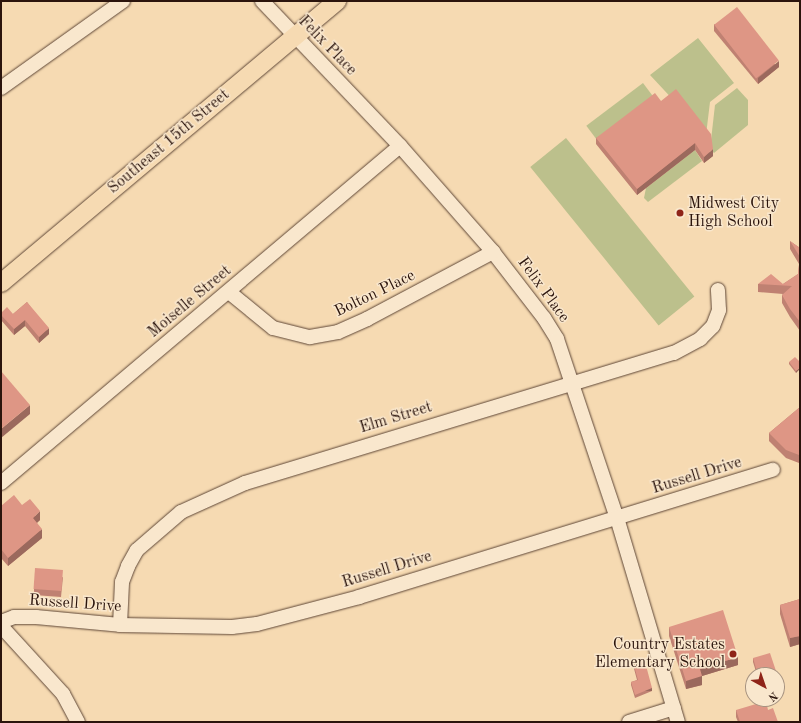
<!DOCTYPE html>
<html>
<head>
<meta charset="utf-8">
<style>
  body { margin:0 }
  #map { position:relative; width:801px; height:723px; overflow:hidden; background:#f6dab2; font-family:"Old Standard TT",serif }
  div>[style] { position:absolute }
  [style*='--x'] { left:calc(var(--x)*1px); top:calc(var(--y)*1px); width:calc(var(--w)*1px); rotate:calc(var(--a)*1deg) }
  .green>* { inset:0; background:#bcc08c; transform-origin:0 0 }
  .roads { filter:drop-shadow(0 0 1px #5e4636) drop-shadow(0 0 1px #5e4636) }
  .minor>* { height:14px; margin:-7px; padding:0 7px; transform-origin:7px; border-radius:7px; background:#f9e7cd }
  .major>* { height:18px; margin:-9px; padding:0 9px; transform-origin:9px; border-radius:9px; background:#f6dab2 }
  .wall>* { inset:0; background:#bf8172 }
  .shaded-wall>* { inset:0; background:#9b695d; transform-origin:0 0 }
  .building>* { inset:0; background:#de9685; transform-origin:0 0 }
  .dots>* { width:11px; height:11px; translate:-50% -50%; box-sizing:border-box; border:2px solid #f9e7cd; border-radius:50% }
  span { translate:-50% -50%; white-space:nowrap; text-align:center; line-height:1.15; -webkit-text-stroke:3px #f9e7cd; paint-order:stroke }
  .street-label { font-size:16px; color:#2b140c }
  .poi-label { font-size:16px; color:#2b140c }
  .left { translate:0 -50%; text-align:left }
  .right { translate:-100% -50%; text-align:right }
  .frame { position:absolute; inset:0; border:2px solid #2b140c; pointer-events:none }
  .north { position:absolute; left:745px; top:667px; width:40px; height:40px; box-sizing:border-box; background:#f9e7cd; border:1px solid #a79380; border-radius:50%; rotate:140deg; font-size:11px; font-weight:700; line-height:16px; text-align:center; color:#2b140c }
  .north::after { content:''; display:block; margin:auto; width:14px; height:18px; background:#8f2418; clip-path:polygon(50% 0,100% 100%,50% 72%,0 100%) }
</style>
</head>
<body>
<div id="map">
  <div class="green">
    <i style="clip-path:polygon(698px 38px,734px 83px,710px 102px,706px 135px,650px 75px)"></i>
    <i style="left:643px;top:83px;width:20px;height:71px;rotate:53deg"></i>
    <i style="clip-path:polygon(737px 88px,748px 100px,748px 125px,714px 153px,710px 149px,715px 105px)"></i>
    <i style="left:566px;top:138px;width:204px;height:46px;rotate:51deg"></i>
    <i style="clip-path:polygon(695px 150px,702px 161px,648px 202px,644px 198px,646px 188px)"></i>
  </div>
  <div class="roads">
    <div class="minor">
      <i style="--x:262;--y:1;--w:200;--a:46.4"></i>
      <i style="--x:400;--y:146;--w:141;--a:48.7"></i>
      <i style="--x:493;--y:252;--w:83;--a:52.3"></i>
      <i style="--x:544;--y:318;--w:25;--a:58"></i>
      <i style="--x:557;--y:339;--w:189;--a:71.5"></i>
      <i style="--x:617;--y:518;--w:213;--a:73.4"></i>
      <i style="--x:1;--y:88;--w:150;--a:-35.5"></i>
      <i style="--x:229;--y:292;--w:57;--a:39.3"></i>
      <i style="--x:273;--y:328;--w:38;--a:14"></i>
      <i style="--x:310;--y:337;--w:28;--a:-10"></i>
      <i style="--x:338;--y:332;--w:32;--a:-24"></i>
      <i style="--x:367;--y:319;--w:143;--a:-28"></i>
      <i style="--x:1;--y:483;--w:522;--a:-40.18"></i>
      <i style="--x:1;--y:622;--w:14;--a:-21"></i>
      <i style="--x:14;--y:617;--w:22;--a:0"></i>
      <i style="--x:36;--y:617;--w:84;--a:5.4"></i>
      <i style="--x:120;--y:625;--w:112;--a:1"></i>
      <i style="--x:232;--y:627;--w:25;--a:-7"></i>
      <i style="--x:257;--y:624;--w:106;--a:-14.8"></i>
      <i style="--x:359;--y:597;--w:433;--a:-17.1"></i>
      <i style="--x:120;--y:625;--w:43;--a:-87.3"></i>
      <i style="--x:122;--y:582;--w:17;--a:-69"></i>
      <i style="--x:128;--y:566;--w:18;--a:-61"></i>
      <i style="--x:137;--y:550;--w:58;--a:-40.8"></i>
      <i style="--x:181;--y:512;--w:70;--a:-24.4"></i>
      <i style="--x:245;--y:483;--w:448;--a:-16.9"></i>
      <i style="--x:674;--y:353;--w:30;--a:-28"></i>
      <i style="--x:700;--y:339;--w:18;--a:-45"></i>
      <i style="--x:713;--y:326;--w:17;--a:-69"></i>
      <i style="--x:719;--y:310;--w:20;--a:-93"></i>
      <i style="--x:1;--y:626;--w:92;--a:47.6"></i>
      <i style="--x:63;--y:694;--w:32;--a:62"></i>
      <i style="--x:629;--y:722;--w:47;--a:-17.3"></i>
    </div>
    <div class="major">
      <i style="--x:1;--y:283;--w:439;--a:-40"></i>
    </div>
  </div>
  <div class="wall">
    <i style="clip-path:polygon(714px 24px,779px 67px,758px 84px,714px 31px)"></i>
    <i style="clip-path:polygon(661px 101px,713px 156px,704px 163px,695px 150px,637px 195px,596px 144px,596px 138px)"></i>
    <i style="clip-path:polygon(790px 241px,800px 248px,800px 331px,790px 317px,782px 303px,782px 295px,783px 294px,758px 292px,758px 284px,783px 284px,798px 274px,799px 264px,790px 249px)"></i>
    <i style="clip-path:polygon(27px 302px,49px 334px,39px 343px,25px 326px,14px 335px,1px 320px,1px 313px,13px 314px)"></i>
    <i style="clip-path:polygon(789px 362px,800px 362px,796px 373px,789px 364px)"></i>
    <i style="clip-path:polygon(800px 407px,800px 465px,799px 463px,786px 458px,769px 441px,769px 433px)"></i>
    <i style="clip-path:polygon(22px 505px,40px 520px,37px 523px,42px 538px,8px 566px,1px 558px,1px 506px)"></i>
    <i style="clip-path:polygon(63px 577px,61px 597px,34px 595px,34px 589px)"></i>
    <i style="clip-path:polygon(800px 599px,800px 644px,790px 647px,780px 614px,780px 605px)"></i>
    <i style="clip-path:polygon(669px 627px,738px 665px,702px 676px,702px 685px,686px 689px,669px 636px)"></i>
    <i style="clip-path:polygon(753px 658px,776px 675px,757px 675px,753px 662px)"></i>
    <i style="clip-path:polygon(633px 662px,652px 691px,635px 698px,631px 685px,631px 682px,637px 680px,633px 665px)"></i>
    <i style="clip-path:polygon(736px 710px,768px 710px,778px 722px,738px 722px,736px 717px)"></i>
  </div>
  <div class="shaded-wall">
    <i style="clip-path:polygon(779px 61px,779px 67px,758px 84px,758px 78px)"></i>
    <i style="clip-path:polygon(695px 143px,695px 150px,637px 195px,637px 189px)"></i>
    <i style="clip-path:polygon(713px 149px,713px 156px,704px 163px,704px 157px)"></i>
    <i style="clip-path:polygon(25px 320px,25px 326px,14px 335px,14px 329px)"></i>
    <i style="clip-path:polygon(49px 328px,49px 334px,39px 343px,39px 337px)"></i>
    <i style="clip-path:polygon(800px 367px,800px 369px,796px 373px,796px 371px)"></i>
    <i style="clip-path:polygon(30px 405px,30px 414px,1px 438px,1px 429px)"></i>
    <i style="clip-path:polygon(40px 511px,40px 520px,33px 526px,33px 518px)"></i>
    <i style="clip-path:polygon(42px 529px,42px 538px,8px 566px,8px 558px)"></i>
    <i style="clip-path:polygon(800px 636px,800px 644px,790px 647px,790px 638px)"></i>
    <i style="clip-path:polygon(738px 657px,738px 665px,702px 676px,702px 685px,686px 689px,686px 681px,700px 669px)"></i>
    <i style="clip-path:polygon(776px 671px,776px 675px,764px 675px)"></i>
    <i style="left:652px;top:688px;width:3px;height:18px;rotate:90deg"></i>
  </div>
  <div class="building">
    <i style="left:737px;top:7px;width:68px;height:29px;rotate:52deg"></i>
    <i style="clip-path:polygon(676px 89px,711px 134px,713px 149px,704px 157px,695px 143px,637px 189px,596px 138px,655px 93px,661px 101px)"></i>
    <i style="clip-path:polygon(790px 241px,800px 248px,800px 322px,790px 309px,782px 295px,792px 286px,758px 284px,771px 274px,783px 284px,798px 274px,800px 257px)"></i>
    <i style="clip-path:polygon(27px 302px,49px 328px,39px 337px,25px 320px,14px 329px,1px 315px,1px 313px,7px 307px,13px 314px)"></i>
    <i style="clip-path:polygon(795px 357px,800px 362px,800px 367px,796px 371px,789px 362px)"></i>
    <i style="clip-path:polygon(1px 371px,30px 405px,1px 429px)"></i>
    <i style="clip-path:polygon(800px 407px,800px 456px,799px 455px,786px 450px,769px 433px)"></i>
    <i style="clip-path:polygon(14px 495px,22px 505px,30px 499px,40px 511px,33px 518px,42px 529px,8px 558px,1px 549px,1px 506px)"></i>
    <i style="left:35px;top:568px;width:28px;height:21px;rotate:4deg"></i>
    <i style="clip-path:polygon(800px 599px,800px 636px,790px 638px,780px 605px)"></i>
    <i style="clip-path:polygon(723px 610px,738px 657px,700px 669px,702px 676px,686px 681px,669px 627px)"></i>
    <i style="clip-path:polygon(770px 653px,776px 671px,764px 675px,758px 675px,753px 658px)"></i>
    <i style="clip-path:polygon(644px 658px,652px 688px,635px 695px,631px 682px,638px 680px,633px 662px)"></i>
    <i style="clip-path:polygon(766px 701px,768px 710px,773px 708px,778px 722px,740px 722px,736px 710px)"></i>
  </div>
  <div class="dots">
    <i style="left:680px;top:213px;background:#8f2418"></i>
    <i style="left:733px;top:654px;background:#8f2418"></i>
  </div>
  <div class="street-label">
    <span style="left:327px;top:46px;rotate:46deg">Felix Place</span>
    <span style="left:169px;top:142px;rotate:-40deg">Southeast 15th Street</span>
    <span style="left:543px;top:290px;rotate:54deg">Felix Place</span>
    <span style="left:375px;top:294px;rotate:-26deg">Bolton Place</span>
    <span style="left:190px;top:302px;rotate:-40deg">Moiselle Street</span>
    <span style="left:396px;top:418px;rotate:-17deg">Elm Street</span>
    <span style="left:697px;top:476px;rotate:-17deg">Russell Drive</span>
    <span style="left:387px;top:570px;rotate:-17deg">Russell Drive</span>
    <span style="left:75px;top:604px;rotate:4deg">Russell Drive</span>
  </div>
  <div class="poi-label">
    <span class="left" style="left:688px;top:213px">Midwest City<br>High School</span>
    <span class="right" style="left:725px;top:654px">Country Estates<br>Elementary School</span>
  </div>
  <div class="frame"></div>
  <div class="north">N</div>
</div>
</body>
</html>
